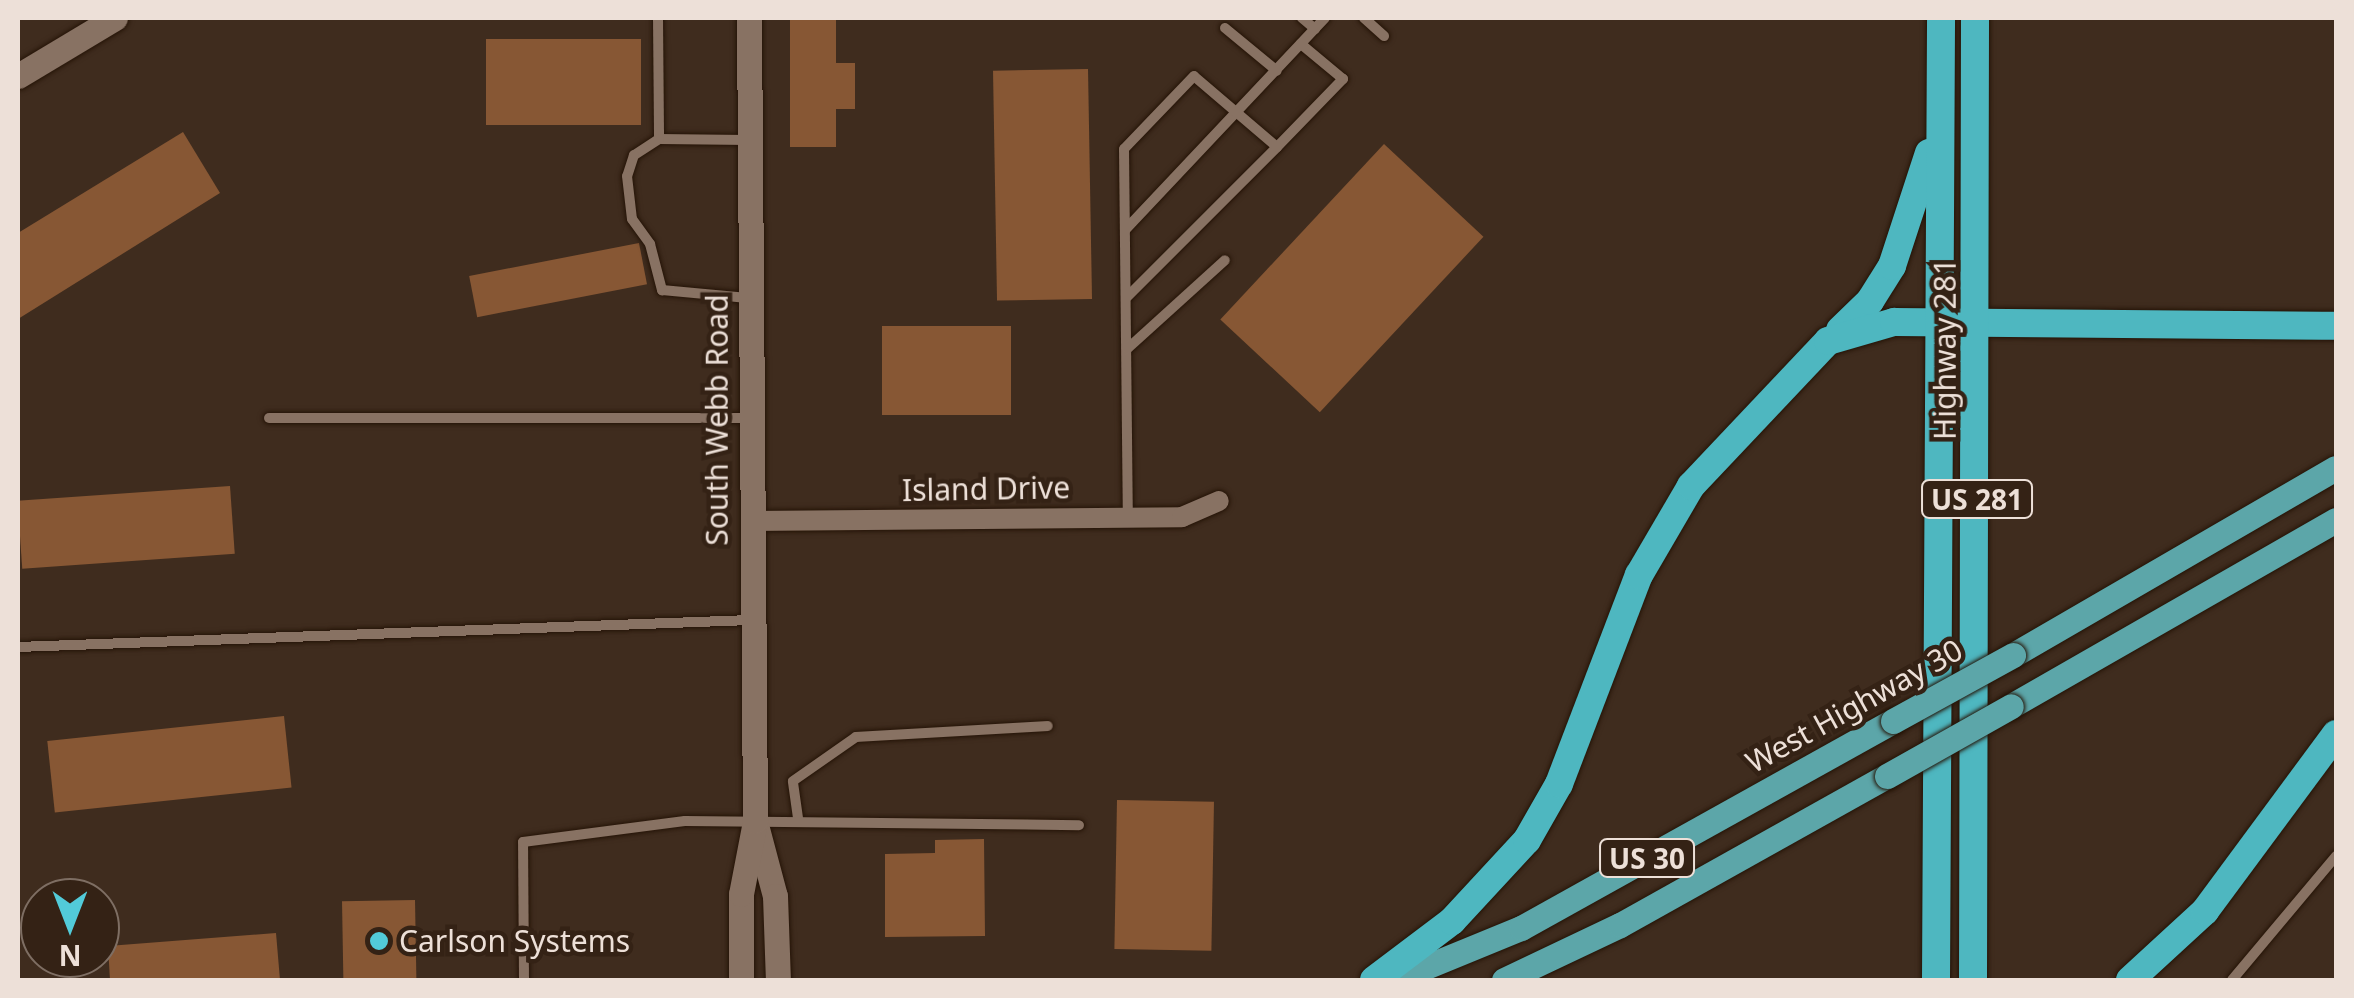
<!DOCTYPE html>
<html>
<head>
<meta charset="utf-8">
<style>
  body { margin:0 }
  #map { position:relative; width:2354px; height:998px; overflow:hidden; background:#3f2c1e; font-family:"Noto Sans",sans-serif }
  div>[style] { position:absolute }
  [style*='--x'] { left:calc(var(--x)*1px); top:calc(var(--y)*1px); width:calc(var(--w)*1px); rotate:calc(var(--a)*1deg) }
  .building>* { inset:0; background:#875734; transform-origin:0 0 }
  .roads { filter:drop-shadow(0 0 2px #251407) drop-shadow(0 0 2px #251407) }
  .service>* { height:10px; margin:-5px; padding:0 5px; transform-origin:5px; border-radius:5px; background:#887263 }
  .minor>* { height:20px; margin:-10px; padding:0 10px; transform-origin:10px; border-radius:10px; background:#887263 }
  .tertiary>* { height:25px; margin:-12.5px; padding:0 12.5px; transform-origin:12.5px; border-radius:12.5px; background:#887263 }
  .primary>* { height:25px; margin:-12.5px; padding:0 12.5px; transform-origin:12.5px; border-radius:12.5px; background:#5ca6a9 }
  .trunk>* { height:28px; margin:-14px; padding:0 14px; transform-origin:14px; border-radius:14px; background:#4eb7c0 }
  .bridges { filter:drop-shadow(0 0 2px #251407) drop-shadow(0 0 2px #251407) }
  .primary-bridge>* { height:25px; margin:-12.5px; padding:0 12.5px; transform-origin:12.5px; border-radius:12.5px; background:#5ca6a9 }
  .dots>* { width:28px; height:28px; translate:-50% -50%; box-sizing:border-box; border:5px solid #342215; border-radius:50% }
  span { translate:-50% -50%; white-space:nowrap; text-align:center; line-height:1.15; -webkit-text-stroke:9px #342215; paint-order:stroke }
  .shield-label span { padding:2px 8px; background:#342215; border:2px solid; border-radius:8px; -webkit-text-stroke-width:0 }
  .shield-label { font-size:28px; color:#ede0d8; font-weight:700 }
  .street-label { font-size:30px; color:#ede0d8 }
  .poi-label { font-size:30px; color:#ede0d8 }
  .left { translate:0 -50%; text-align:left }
  .frame { position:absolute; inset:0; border:20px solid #ede0d8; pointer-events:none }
  .north { position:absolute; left:20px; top:878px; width:100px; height:100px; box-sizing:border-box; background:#342215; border:2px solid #7e6e63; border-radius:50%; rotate:180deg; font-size:28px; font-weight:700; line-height:40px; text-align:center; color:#ede0d8 }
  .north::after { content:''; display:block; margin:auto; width:35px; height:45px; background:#52cbd9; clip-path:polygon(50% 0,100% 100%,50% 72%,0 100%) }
</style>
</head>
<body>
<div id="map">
  <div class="building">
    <i style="clip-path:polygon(790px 18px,836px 18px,836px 63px,855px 63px,855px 109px,836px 109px,836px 147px,790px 147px)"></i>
    <i style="left:486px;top:39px;width:155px;height:86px"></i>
    <i style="left:1088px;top:69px;width:230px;height:95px;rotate:89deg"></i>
    <i style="clip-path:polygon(183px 132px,220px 193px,18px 319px,18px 233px)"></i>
    <i style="left:1384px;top:144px;width:136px;height:240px;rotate:43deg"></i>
    <i style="left:639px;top:243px;width:42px;height:173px;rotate:79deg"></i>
    <i style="left:882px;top:326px;width:129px;height:89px"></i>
    <i style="left:230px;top:486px;width:68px;height:213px;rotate:86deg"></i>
    <i style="left:284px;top:716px;width:72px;height:238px;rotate:84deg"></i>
    <i style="left:1117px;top:800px;width:97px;height:149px;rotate:1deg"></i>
    <i style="clip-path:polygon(984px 839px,985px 936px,885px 937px,885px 854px,935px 853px,935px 840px)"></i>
    <i style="left:415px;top:900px;width:80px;height:73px;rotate:89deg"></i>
    <i style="clip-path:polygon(276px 933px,280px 980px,110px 980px,108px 946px)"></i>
  </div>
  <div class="roads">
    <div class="service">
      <i style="--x:658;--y:18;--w:121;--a:89.5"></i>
      <i style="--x:1302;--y:18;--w:17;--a:40"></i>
      <i style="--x:1364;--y:18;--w:27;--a:42"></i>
      <i style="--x:1225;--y:28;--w:67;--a:39.6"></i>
      <i style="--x:748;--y:140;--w:89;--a:-179.4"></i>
      <i style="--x:659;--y:139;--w:30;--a:147"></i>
      <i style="--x:634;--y:155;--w:22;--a:108"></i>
      <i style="--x:627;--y:176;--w:43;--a:83.4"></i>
      <i style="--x:632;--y:219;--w:31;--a:54"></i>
      <i style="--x:650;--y:244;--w:48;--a:75.4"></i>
      <i style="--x:662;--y:290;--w:86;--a:5.3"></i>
      <i style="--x:1277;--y:147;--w:95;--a:-45.9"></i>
      <i style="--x:1343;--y:79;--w:55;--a:-140.2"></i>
      <i style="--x:1126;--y:229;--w:290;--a:-46.7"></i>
      <i style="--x:1127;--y:297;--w:212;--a:-45"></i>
      <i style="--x:1277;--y:147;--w:109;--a:-139.5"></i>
      <i style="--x:1194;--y:76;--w:101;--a:133.8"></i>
      <i style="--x:1124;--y:149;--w:368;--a:89.4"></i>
      <i style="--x:1127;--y:349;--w:132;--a:-42.2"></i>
      <i style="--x:269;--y:418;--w:479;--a:0"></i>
      <i style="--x:18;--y:647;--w:732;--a:-2.11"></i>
      <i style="--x:798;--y:818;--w:37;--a:-98"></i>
      <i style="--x:793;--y:781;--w:77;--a:-34.9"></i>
      <i style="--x:856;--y:737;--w:192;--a:-3.3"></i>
      <i style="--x:524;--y:980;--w:138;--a:-90.4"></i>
      <i style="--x:523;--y:842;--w:163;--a:-7.4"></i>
      <i style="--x:685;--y:821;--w:394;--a:0.6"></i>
      <i style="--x:2232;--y:980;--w:162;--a:-50"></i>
    </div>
    <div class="minor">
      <i style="--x:751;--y:521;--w:431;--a:-0.5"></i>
      <i style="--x:1182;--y:517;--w:40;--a:-23.4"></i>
    </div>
    <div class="tertiary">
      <i style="--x:18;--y:76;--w:113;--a:-30.9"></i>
      <i style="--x:755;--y:821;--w:78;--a:75.1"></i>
      <i style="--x:775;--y:896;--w:84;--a:88"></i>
      <i style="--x:741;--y:980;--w:86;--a:-90"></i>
      <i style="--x:741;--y:894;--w:74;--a:-79.1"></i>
      <i style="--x:755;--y:821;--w:803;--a:-90.43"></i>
    </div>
    <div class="primary">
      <i style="--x:2013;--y:655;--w:373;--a:-30.1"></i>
      <i style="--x:2011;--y:706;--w:374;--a:-29.8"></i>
      <i style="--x:1394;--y:980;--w:137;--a:-22.3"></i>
      <i style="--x:1521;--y:928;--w:426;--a:-29.1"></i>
      <i style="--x:1504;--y:980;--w:128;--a:-25.4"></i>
      <i style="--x:1620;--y:925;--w:306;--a:-29.2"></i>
    </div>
    <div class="trunk">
      <i style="--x:1840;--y:330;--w:42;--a:-44"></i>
      <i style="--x:1870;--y:301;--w:41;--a:-57.8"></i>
      <i style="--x:1892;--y:266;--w:119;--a:-71.9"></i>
      <i style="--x:1374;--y:980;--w:98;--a:-37.1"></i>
      <i style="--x:1452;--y:921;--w:110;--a:-47.2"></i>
      <i style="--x:1527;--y:840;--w:64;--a:-60.3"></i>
      <i style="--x:1559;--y:784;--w:224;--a:-69.1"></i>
      <i style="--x:1639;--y:575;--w:103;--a:-59.7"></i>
      <i style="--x:1691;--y:486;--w:199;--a:-46.6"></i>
      <i style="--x:1828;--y:341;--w:69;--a:-16.1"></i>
      <i style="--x:1894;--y:322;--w:442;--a:0.5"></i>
      <i style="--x:1936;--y:980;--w:962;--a:-89.7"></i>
      <i style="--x:1973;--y:980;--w:962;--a:-89.88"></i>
      <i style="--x:2130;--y:980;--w:102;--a:-42.6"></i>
      <i style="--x:2205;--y:911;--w:220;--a:-53.5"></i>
    </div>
  </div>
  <div class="bridges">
    <div class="primary-bridge">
      <i style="--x:1893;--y:721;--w:137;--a:-28.8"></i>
      <i style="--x:1887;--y:776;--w:142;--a:-29.4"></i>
    </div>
  </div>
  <div class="dots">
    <i style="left:379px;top:941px;background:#52cbd9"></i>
  </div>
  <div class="shield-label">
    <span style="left:1977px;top:499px">US 281</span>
    <span style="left:1647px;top:858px">US 30</span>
  </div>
  <div class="street-label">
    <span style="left:1945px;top:349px;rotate:-90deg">Highway 281</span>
    <span style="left:717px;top:420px;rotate:-90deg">South Webb Road</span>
    <span style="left:986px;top:489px;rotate:-1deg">Island Drive</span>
    <span style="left:1854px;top:706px;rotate:-29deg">West Highway 30</span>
  </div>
  <div class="poi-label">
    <span class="left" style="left:399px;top:941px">Carlson Systems</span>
  </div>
  <div class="frame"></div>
  <div class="north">N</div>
</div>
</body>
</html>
